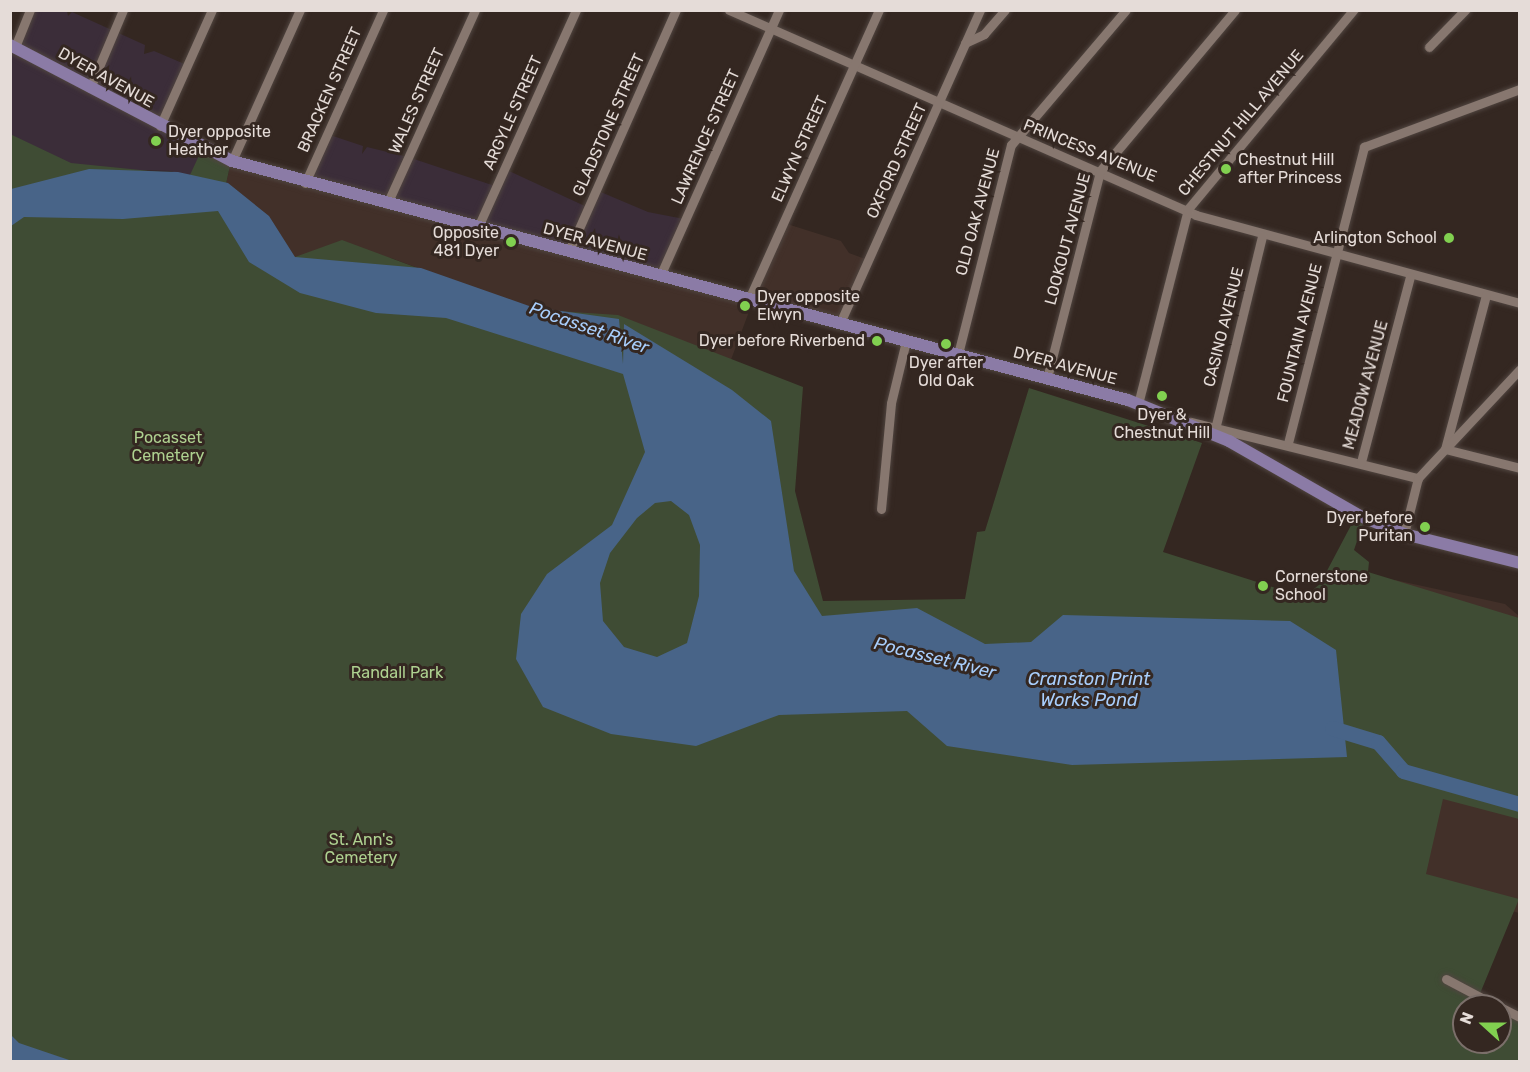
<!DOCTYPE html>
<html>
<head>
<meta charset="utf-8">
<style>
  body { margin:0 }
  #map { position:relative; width:1530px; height:1072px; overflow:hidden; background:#342721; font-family:Rubik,sans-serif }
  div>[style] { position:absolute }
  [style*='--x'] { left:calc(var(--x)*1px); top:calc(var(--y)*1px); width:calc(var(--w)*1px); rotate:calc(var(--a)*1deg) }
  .commercial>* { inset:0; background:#3b2d39 }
  .industrial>* { inset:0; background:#423029 }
  .green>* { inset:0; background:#3f4c34 }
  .water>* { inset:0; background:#486488 }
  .river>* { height:15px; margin:-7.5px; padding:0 7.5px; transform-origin:7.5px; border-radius:7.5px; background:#486488 }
  .roads { filter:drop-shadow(0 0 2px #504540) drop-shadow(0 0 2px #504540) }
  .minor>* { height:9px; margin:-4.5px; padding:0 4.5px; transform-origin:4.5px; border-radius:4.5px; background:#87776f }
  .major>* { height:12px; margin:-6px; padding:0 6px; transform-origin:6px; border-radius:6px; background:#8b7ba6 }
  .dots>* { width:16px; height:16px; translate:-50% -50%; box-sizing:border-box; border:3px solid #342721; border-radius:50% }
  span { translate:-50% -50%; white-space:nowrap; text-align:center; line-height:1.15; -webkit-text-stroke:6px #342721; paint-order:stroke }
  .street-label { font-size:16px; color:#e5dcd8 }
  .poi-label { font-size:16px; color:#e5dcd8 }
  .left { translate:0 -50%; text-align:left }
  .right { translate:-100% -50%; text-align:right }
  .park-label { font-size:16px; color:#aed190 }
  .water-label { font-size:18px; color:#a8cefc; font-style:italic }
  .frame { position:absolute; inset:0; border:12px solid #e5dcd8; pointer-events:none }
  .north { position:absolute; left:1452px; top:994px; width:60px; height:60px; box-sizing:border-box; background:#342721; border:2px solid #7b6f6a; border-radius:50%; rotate:291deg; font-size:16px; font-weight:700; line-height:24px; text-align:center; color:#e5dcd8 }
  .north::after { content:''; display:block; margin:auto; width:21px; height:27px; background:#81d050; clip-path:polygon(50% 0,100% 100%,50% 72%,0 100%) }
</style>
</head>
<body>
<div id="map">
  <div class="commercial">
    <i style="clip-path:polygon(30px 11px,67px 11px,68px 16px,72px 12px,145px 45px,144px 54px,154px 51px,187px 65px,160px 124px,202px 149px,190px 178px,171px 171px,127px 170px,11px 185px,10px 45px)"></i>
    <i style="clip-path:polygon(327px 134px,363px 146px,362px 154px,367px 147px,408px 157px,495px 186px,505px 169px,587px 207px,596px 190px,648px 212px,684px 219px,659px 275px,306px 178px)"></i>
  </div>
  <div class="industrial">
    <i style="clip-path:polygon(231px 161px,747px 299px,784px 223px,841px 241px,849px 253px,868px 260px,840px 321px,753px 301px,723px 381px,391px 258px,363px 256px,334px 266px,289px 256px,226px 184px)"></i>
    <i style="clip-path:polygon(1395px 580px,1505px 604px,1519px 616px,1519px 913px,1414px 884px)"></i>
  </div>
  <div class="green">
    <i style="clip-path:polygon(10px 134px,71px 163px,190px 175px,202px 149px,231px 161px,226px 184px,295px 257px,342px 240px,528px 309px,618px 315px,803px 387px,795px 491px,823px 601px,965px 599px,977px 532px,985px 531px,1029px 388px,1202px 443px,1163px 552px,1304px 597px,1320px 584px,1357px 514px,1365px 517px,1354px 550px,1369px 562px,1368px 572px,1519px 618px,1519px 819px,1443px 799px,1426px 874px,1519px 899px,1479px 996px,1497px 1006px,1464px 1006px,1464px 1042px,1500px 1042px,1500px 1008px,1519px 1018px,1519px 1061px,11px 1061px)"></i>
  </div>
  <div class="water">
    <i style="clip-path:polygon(evenodd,89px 169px,178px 172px,228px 183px,269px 216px,295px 257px,421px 268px,532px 307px,619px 319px,623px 364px,624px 324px,732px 390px,771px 421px,794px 571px,822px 616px,917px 608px,985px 644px,1031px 642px,1063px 615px,1290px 621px,1336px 650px,1347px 757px,1072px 765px,947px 746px,907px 711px,779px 715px,696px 746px,611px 734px,543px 707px,516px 659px,521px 614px,547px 574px,612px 525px,645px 452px,623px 374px,446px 318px,376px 313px,300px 293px,249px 262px,218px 211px,123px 219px,24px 217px,11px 226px,11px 189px,89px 169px,671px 501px,689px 515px,700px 545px,699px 596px,687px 643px,657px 657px,624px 647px,603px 621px,600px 583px,610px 553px,637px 518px,655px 503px,671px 501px)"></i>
    <i style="clip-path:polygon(10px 1034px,19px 1043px,72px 1061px,11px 1061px)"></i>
  </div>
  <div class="river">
    <i style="--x:1332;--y:728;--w:48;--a:16.9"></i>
    <i style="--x:1378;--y:742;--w:38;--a:49"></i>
    <i style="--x:1403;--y:771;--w:122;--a:15.8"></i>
  </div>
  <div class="roads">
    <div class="minor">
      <i style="--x:729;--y:10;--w:510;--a:23.7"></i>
      <i style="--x:1196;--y:215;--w:336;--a:15.2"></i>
      <i style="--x:965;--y:43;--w:21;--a:-25"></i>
      <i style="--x:984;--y:34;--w:32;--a:-49"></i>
      <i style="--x:15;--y:47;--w:40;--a:-68"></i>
      <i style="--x:1429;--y:47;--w:52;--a:-45.8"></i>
      <i style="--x:90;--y:88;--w:85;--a:-67.1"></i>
      <i style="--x:160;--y:126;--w:127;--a:-65.9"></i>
      <i style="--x:232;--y:161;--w:166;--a:-65.8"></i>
      <i style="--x:305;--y:183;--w:190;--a:-65.7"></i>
      <i style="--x:387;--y:204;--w:213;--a:-65.6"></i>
      <i style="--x:478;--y:227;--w:238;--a:-65.7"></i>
      <i style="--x:569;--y:251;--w:264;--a:-66.1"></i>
      <i style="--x:660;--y:276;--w:291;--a:-65.9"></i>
      <i style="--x:1486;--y:295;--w:159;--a:104.9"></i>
      <i style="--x:1445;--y:449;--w:77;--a:14.2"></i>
      <i style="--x:749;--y:299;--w:317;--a:-65.8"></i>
      <i style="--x:840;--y:323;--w:343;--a:-65.9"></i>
      <i style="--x:958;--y:354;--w:216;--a:-75.8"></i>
      <i style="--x:1011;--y:145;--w:177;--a:-49.6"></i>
      <i style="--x:1047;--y:378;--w:214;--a:-75.6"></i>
      <i style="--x:1100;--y:171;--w:210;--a:-50"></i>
      <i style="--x:1138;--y:404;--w:201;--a:-75.6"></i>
      <i style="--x:1188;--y:209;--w:259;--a:-50.3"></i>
      <i style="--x:1191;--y:422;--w:234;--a:13.9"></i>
      <i style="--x:1216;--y:425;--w:195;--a:-76.3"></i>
      <i style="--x:1288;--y:443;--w:306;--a:-75.6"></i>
      <i style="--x:1364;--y:147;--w:166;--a:-20.4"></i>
      <i style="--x:1361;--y:462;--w:192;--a:-75.2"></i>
      <i style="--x:881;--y:509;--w:106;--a:-84.6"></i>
      <i style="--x:891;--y:403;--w:64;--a:-76.4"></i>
      <i style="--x:1404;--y:534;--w:58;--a:-76"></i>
      <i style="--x:1418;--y:478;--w:149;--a:-46.9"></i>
      <i style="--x:1446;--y:979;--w:58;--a:27.9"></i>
      <i style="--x:1500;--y:1007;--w:22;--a:27"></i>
    </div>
    <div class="major">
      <i style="--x:10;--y:45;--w:250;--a:27.6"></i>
      <i style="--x:232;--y:161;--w:927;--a:14.94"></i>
      <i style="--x:1128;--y:400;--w:109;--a:22.1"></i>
      <i style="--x:1229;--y:441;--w:149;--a:29.8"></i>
      <i style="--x:1358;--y:515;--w:50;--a:22.4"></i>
      <i style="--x:1404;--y:534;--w:120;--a:14"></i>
    </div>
  </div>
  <div class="dots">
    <i style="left:156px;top:141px;background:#81d050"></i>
    <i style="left:1226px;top:169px;background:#81d050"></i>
    <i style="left:1449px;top:238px;background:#81d050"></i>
    <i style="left:511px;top:242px;background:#81d050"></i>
    <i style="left:745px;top:306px;background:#81d050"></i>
    <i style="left:877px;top:341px;background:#81d050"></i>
    <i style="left:946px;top:344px;background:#81d050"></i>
    <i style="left:1162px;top:396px;background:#81d050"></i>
    <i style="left:1425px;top:527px;background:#81d050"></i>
    <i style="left:1263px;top:586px;background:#81d050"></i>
  </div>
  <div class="street-label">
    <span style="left:106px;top:78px;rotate:29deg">DYER AVENUE</span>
    <span style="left:330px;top:90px;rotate:-66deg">BRACKEN STREET</span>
    <span style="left:417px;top:101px;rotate:-66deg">WALES STREET</span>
    <span style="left:513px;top:113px;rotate:-66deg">ARGYLE STREET</span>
    <span style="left:1241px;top:123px;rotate:-50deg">CHESTNUT HILL AVENUE</span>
    <span style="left:609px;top:125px;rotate:-66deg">GLADSTONE STREET</span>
    <span style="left:706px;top:137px;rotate:-66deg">LAWRENCE STREET</span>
    <span style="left:800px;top:149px;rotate:-66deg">ELWYN STREET</span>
    <span style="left:1090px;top:151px;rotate:22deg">PRINCESS AVENUE</span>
    <span style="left:897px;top:161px;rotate:-66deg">OXFORD STREET</span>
    <span style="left:978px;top:212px;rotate:-75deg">OLD OAK AVENUE</span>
    <span style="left:1068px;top:239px;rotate:-75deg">LOOKOUT AVENUE</span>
    <span style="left:595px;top:242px;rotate:15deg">DYER AVENUE</span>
    <span style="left:1224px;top:327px;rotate:-76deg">CASINO AVENUE</span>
    <span style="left:1300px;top:333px;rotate:-76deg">FOUNTAIN AVENUE</span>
    <span style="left:1065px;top:366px;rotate:15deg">DYER AVENUE</span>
    <span style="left:1366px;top:385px;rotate:-75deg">MEADOW AVENUE</span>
  </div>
  <div class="poi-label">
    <span class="left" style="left:168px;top:141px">Dyer opposite<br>Heather</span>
    <span class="left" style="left:1238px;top:169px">Chestnut Hill<br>after Princess</span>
    <span class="right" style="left:499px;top:242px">Opposite<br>481 Dyer</span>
    <span class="right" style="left:1437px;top:238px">Arlington School</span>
    <span class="left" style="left:757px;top:306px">Dyer opposite<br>Elwyn</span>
    <span class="right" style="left:865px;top:341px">Dyer before Riverbend</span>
    <span style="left:946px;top:372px">Dyer after<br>Old Oak</span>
    <span style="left:1162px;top:424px">Dyer &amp;<br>Chestnut Hill</span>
    <span class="right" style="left:1413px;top:527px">Dyer before<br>Puritan</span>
    <span class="left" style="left:1275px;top:586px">Cornerstone<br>School</span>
  </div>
  <div class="park-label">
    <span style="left:168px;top:447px">Pocasset<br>Cemetery</span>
    <span style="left:397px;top:673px">Randall Park</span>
    <span style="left:361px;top:849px">St. Ann's<br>Cemetery</span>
  </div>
  <div class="water-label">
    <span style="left:589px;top:328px;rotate:19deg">Pocasset River</span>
    <span style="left:935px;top:658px;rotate:14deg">Pocasset River</span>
    <span style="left:1089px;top:690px">Cranston Print<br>Works Pond</span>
  </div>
  <div class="frame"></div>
  <div class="north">N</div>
</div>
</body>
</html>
